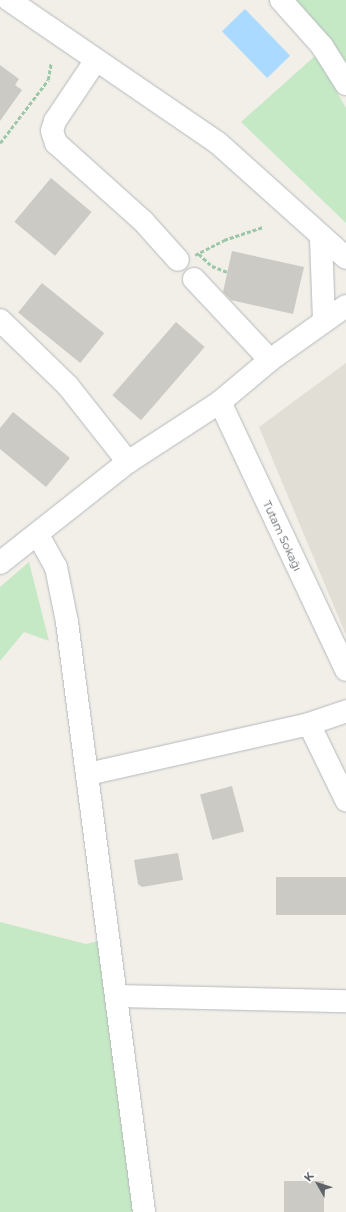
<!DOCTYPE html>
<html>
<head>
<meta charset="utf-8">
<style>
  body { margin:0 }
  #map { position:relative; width:346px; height:1212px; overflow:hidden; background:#f1efe8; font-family:Montserrat,sans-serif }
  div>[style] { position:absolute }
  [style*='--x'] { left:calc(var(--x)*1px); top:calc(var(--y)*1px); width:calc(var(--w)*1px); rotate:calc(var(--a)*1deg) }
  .education>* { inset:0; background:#e1ded6 }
  .green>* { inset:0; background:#c5e8c5 }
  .water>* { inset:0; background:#aadaff; transform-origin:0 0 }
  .building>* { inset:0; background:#cccac5; transform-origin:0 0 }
  .path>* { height:2.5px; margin-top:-1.25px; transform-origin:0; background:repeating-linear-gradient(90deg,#9cc7a9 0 4px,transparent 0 6px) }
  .roads { filter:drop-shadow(0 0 1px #b5b8bc) drop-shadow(0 0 1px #b5b8bc) }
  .minor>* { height:22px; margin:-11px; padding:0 11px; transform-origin:11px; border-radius:11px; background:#fff }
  span { translate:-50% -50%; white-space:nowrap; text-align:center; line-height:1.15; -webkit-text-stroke:3.5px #fff; paint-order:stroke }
  .street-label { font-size:11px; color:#5f6368 }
  .north { position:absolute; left:298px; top:1164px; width:40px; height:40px; -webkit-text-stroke:3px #fff; paint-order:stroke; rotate:309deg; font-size:11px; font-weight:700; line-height:16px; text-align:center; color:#5f6368 }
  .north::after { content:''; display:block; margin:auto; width:14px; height:18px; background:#5f6368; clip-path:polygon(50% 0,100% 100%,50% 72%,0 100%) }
</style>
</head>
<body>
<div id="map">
  <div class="education">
    <i style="clip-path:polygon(346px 363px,346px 635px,259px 427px)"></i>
  </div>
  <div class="green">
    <i style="clip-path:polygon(294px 0,346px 0,346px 69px)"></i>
    <i style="clip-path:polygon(316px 55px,346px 108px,346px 223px,241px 122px)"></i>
    <i style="clip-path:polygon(29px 562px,49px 641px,24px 632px,0 661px,0 587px)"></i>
    <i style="clip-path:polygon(0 922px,86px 944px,99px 941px,137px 1212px,0 1212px)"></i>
  </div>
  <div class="water">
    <i style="left:245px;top:9px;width:65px;height:32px;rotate:46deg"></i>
  </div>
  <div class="building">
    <i style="clip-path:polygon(0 65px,19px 79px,15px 85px,22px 90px,0 121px)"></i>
    <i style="left:51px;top:178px;width:53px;height:57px;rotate:40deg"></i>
    <i style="clip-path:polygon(232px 251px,304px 267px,293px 314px,231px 300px,223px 292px)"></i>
    <i style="left:42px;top:283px;width:80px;height:38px;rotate:39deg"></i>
    <i style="left:176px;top:322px;width:38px;height:97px;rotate:41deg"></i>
    <i style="clip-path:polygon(13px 412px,70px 458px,46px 487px,0 449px,0 428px)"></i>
    <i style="left:232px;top:786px;width:47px;height:33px;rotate:75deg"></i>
    <i style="clip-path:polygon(178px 853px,183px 880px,142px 887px,138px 884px,134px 860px)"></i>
    <i style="left:346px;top:877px;width:38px;height:70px;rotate:90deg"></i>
    <i style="left:284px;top:1181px;width:40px;height:31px"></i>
  </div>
  <div class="path">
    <i style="--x:0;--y:143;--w:79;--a:-52.7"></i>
    <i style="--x:48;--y:80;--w:17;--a:-80"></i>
    <i style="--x:199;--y:254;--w:18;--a:43"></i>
    <i style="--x:212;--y:266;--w:17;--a:21"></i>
    <i style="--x:195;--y:255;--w:33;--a:-27"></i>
    <i style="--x:224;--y:240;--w:41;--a:-18.4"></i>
  </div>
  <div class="roads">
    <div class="minor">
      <i style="--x:9;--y:0;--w:253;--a:34.4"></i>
      <i style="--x:218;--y:143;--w:172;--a:41.9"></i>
      <i style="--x:281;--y:0;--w:62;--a:48.3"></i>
      <i style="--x:322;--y:46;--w:45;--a:57.7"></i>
      <i style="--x:96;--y:60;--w:73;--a:123.9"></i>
      <i style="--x:55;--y:121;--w:10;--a:107"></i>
      <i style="--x:52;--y:131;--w:13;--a:72"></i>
      <i style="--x:56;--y:143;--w:117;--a:41.9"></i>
      <i style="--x:143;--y:221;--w:52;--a:48.1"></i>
      <i style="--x:321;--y:239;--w:82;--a:87.9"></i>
      <i style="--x:194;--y:279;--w:111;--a:46.8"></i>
      <i style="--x:0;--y:320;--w:95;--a:44.1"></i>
      <i style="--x:68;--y:386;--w:97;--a:51.7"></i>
      <i style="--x:220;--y:402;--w:296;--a:64.8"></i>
      <i style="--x:38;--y:535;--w:37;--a:61"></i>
      <i style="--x:56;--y:567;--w:56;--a:78.7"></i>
      <i style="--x:67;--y:622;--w:595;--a:82.56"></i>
      <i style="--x:0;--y:563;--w:163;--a:-38.3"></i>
      <i style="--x:128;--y:462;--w:110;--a:-33.1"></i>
      <i style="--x:220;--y:402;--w:65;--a:-40"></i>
      <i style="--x:270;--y:360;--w:93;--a:-35.4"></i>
      <i style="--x:309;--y:724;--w:85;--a:64"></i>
      <i style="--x:88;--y:774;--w:227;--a:-12.7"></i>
      <i style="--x:309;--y:724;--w:39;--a:-19"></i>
      <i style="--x:117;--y:996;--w:229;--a:1.3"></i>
    </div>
  </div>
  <div class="street-label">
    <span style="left:282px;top:536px;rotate:65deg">Tutam Sokağı</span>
  </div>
  <div class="north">K</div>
</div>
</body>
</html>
